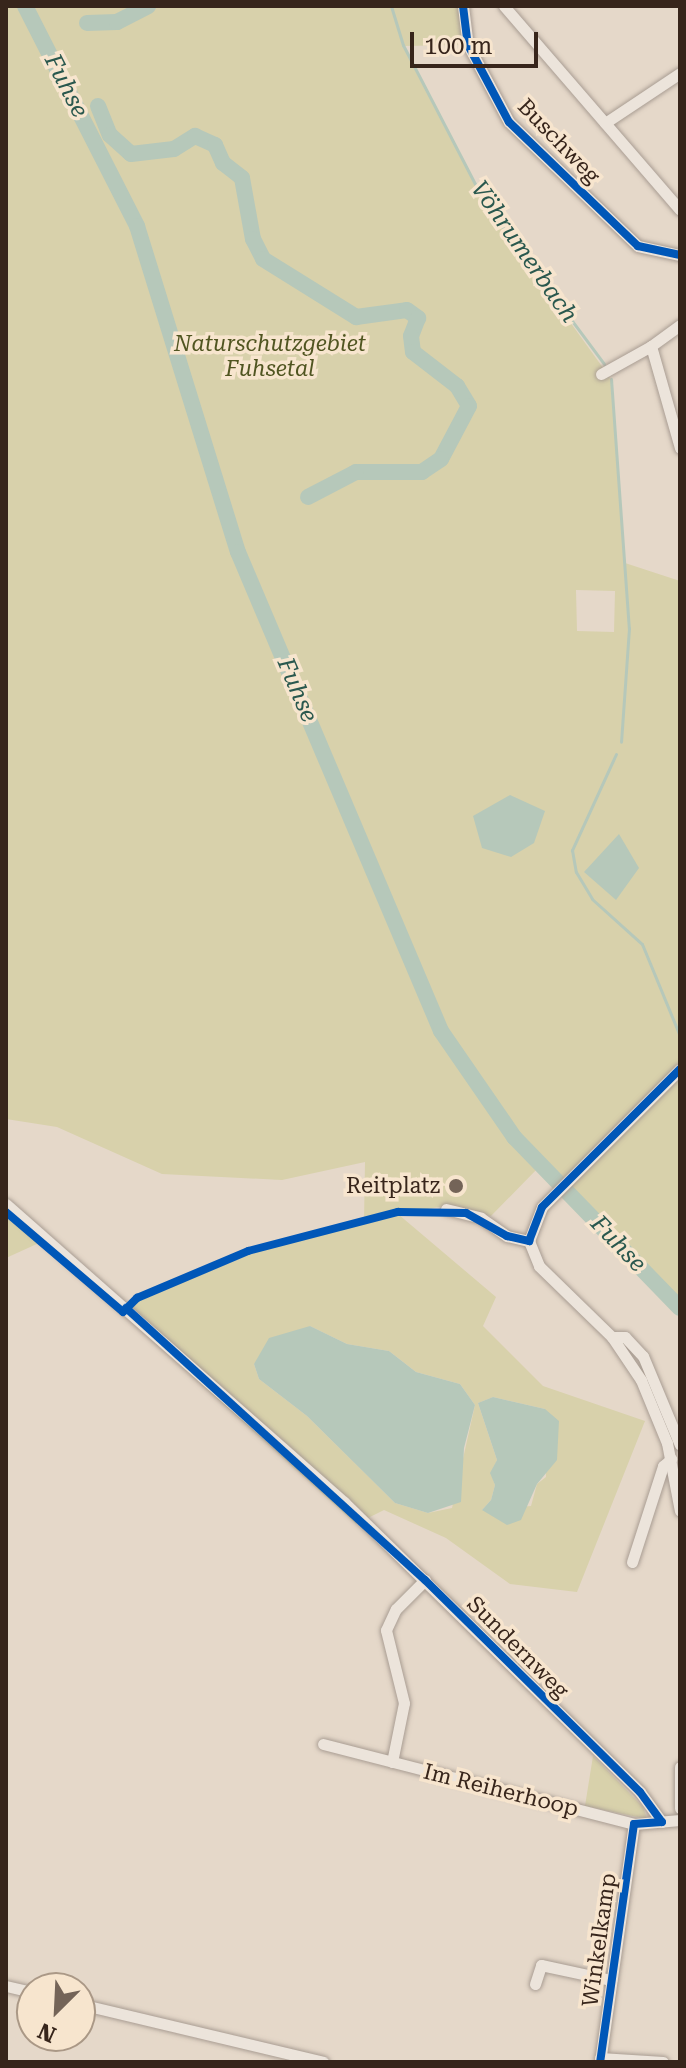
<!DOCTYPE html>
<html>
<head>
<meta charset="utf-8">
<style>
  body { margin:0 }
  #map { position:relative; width:686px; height:2068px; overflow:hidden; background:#e5d8c9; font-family:"Roboto Serif",serif }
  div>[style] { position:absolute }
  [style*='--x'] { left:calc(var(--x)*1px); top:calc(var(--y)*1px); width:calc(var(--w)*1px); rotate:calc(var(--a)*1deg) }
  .green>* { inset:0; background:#d8d1ab }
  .water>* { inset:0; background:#b6c8ba }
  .stream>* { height:3px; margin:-1.5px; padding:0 1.5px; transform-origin:1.5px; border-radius:1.5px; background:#b6c8ba }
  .river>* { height:16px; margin:-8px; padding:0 8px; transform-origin:8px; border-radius:8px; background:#b6c8ba }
  .roads { filter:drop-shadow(0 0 2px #a99d93) drop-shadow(0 0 2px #a99d93) }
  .minor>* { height:11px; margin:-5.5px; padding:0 5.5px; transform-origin:5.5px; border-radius:5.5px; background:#ece4db }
  .cycleway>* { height:8px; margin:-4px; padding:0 4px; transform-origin:4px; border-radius:4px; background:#0057b8 }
  .dots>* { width:22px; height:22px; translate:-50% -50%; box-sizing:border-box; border:4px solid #f7e5ce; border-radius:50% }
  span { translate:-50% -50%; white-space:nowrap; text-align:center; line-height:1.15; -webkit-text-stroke:7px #f7e5ce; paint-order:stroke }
  .street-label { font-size:22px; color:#37251b }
  .park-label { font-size:22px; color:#505521; font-style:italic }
  .poi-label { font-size:22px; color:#37251b }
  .right { translate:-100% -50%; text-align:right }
  .water-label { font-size:24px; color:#2a584e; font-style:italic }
  .frame { position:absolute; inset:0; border:8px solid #37251b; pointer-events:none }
  .north { position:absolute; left:16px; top:1972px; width:80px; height:80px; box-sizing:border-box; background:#f7e5ce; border:2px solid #aa9886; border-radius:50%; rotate:204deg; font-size:22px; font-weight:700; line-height:32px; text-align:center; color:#37251b }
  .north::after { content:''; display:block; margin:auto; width:28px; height:36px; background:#746458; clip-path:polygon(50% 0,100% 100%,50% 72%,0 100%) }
  .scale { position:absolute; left:410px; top:32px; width:128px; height:36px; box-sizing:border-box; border:4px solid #37251b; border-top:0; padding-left:10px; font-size:24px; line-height:28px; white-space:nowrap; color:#37251b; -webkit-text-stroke:6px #f7e5ce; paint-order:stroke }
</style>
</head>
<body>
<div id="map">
  <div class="green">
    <i style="clip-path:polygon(evenodd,6px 6px,463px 6px,468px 45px,403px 46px,486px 205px,611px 379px,625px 563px,680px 581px,680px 1304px,516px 1135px,440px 1025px,439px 1032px,510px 1138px,538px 1168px,491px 1216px,445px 1206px,398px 1214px,496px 1297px,483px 1326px,543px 1386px,645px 1421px,577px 1592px,510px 1584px,446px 1538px,384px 1510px,356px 1524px,118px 1309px,251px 1254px,364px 1221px,365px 1162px,282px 1180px,162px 1174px,57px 1127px,6px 1119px,6px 6px,576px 590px,615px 591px,614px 632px,577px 631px,576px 590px,6px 6px,310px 1326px,347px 1344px,389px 1351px,416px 1372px,460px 1384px,475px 1405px,452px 1508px,428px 1513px,395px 1503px,307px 1416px,259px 1379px,254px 1364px,310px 1326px,6px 6px,493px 1397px,545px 1409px,546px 1477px,537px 1484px,531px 1506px,482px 1510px,491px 1500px,495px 1485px,491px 1473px,497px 1460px,478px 1403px,493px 1397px)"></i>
    <i style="clip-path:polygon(6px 1214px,39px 1243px,6px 1258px)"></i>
    <i style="clip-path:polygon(593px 1756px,643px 1807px,647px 1819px,585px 1806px)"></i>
  </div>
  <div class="water">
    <i style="clip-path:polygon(510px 795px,545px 811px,534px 843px,511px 857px,482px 848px,473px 816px)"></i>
    <i style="clip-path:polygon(619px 834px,639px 868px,616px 900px,584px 872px)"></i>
    <i style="clip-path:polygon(310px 1326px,347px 1344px,389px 1351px,416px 1372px,460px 1384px,475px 1405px,464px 1448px,461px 1502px,428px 1513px,395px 1503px,307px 1416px,259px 1379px,254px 1364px,269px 1338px)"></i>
    <i style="clip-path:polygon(493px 1397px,545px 1409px,559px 1421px,557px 1460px,537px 1484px,521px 1520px,507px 1525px,482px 1510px,491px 1500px,495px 1485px,490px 1473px,497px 1460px,478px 1403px)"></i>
  </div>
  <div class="stream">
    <i style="--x:391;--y:6;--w:41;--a:72.9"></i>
    <i style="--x:403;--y:45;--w:180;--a:62.6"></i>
    <i style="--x:486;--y:205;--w:198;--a:53.4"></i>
    <i style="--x:611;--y:379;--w:250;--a:85.9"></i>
    <i style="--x:629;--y:628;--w:114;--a:94"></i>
    <i style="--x:616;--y:754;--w:106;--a:114.6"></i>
    <i style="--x:572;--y:850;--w:22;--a:80"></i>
    <i style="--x:576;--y:872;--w:31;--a:59"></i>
    <i style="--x:592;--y:899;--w:67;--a:42"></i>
    <i style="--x:642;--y:944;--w:100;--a:67.6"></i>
  </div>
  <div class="river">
    <i style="--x:25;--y:6;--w:247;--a:63"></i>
    <i style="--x:137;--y:226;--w:341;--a:72.8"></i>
    <i style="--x:238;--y:552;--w:520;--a:67.03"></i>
    <i style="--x:441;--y:1031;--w:129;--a:55.4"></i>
    <i style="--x:514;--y:1137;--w:238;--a:45.9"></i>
    <i style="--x:87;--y:23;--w:30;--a:-2"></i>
    <i style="--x:117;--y:22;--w:35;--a:-27"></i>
    <i style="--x:98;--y:106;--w:31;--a:68"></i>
    <i style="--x:110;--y:135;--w:28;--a:42"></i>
    <i style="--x:131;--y:154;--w:43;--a:-6.6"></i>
    <i style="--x:174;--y:149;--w:25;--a:-32"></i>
    <i style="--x:195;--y:136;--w:22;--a:24"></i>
    <i style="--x:215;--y:145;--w:20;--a:66"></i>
    <i style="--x:223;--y:163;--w:24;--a:38"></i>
    <i style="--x:242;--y:178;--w:62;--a:79.8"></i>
    <i style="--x:253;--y:239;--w:22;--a:63"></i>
    <i style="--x:263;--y:259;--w:110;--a:31.9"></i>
    <i style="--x:356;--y:317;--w:51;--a:-7.8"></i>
    <i style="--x:407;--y:310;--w:14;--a:36"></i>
    <i style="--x:418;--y:318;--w:19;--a:111"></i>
    <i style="--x:411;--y:336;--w:16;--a:83"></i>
    <i style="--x:413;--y:352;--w:56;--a:37.7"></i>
    <i style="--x:457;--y:386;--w:23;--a:59"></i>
    <i style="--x:469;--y:406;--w:60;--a:117.8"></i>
    <i style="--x:441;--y:459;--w:23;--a:146"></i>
    <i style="--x:422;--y:472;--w:66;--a:180"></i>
    <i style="--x:356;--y:472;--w:54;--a:152.5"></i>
  </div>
  <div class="roads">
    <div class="minor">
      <i style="--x:463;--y:6;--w:39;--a:83"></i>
      <i style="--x:468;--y:45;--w:87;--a:62"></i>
      <i style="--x:509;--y:122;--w:179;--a:43.9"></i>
      <i style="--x:638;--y:246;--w:43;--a:12.1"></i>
      <i style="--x:504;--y:6;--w:269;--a:49.2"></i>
      <i style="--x:605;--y:123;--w:90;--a:-33.7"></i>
      <i style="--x:680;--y:325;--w:36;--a:144"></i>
      <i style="--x:651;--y:346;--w:106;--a:74.1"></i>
      <i style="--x:601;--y:374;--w:57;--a:-29.2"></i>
      <i style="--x:680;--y:1069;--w:195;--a:135"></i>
      <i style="--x:542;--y:1207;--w:36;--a:111"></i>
      <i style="--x:529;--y:1241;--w:27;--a:68"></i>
      <i style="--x:539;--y:1266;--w:102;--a:44.2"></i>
      <i style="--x:612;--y:1337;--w:52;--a:56"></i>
      <i style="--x:641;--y:1380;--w:68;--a:67.6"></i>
      <i style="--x:667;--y:1443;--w:69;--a:79.2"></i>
      <i style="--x:6;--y:1204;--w:451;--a:41.4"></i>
      <i style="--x:344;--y:1502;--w:414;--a:44.4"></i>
      <i style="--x:640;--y:1792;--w:37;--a:54"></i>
      <i style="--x:446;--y:1209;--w:36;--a:14"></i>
      <i style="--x:481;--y:1218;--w:32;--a:35"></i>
      <i style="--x:507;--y:1236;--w:23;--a:13"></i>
      <i style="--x:612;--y:1337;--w:13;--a:0"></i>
      <i style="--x:625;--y:1337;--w:26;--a:47"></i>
      <i style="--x:643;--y:1356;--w:96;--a:67.4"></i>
      <i style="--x:632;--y:1562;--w:101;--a:-72.1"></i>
      <i style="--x:663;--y:1466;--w:11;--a:-41"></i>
      <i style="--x:323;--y:1744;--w:321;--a:14.4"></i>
      <i style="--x:634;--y:1824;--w:46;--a:-5"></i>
      <i style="--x:392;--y:1762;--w:60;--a:-78.5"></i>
      <i style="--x:404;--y:1703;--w:75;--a:-103.9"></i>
      <i style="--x:386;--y:1630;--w:23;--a:-65"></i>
      <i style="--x:396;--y:1609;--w:41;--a:-45"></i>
      <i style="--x:680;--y:1767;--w:41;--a:90"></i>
      <i style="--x:535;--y:1984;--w:20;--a:-72"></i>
      <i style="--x:541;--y:1965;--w:72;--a:12.1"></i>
      <i style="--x:6;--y:1986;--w:27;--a:13"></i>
      <i style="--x:80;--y:2004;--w:250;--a:13.4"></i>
      <i style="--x:600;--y:2058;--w:63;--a:3.6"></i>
      <i style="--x:600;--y:2062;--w:240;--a:-81.9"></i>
    </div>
  </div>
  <div class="cycleway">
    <i style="--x:463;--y:6;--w:39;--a:83"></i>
    <i style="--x:468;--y:45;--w:87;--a:62"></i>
    <i style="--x:509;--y:122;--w:179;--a:43.9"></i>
    <i style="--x:638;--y:246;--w:43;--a:12.1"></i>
    <i style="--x:6;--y:1212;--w:154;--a:40.5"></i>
    <i style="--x:123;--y:1312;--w:20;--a:-45"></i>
    <i style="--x:137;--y:1298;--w:121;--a:-22.9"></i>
    <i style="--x:248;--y:1251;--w:155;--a:-14.6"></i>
    <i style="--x:398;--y:1212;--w:68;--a:0.8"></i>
    <i style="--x:466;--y:1213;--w:47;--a:29.3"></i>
    <i style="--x:507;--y:1236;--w:23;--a:13"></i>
    <i style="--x:529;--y:1241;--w:36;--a:-69"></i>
    <i style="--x:542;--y:1207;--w:195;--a:-45"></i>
    <i style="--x:126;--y:1308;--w:404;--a:42.3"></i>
    <i style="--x:425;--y:1580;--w:302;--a:44.6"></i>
    <i style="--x:640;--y:1792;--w:37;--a:54"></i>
    <i style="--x:662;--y:1822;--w:28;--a:176"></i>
    <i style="--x:634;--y:1824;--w:240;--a:98.1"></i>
  </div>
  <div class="dots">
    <i style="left:456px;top:1186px;background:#746458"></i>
  </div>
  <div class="street-label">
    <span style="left:559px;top:141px;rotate:46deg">Buschweg</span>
    <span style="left:518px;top:1647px;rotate:45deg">Sundernweg</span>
    <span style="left:501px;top:1790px;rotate:14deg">Im Reiherhoop</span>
    <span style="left:599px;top:1940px;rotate:-82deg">Winkelkamp</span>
  </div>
  <div class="park-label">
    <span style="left:270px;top:356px">Naturschutzgebiet<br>Fuhsetal</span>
  </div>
  <div class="poi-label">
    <span class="right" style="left:440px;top:1186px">Reitplatz</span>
  </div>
  <div class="water-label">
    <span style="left:66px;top:86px;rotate:63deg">Fuhse</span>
    <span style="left:524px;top:252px;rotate:55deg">Vöhrumerbach</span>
    <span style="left:297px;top:690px;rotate:67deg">Fuhse</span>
    <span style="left:618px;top:1244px;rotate:46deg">Fuhse</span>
  </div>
  <div class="frame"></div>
  <div class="north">N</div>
  <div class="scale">100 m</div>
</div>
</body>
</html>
